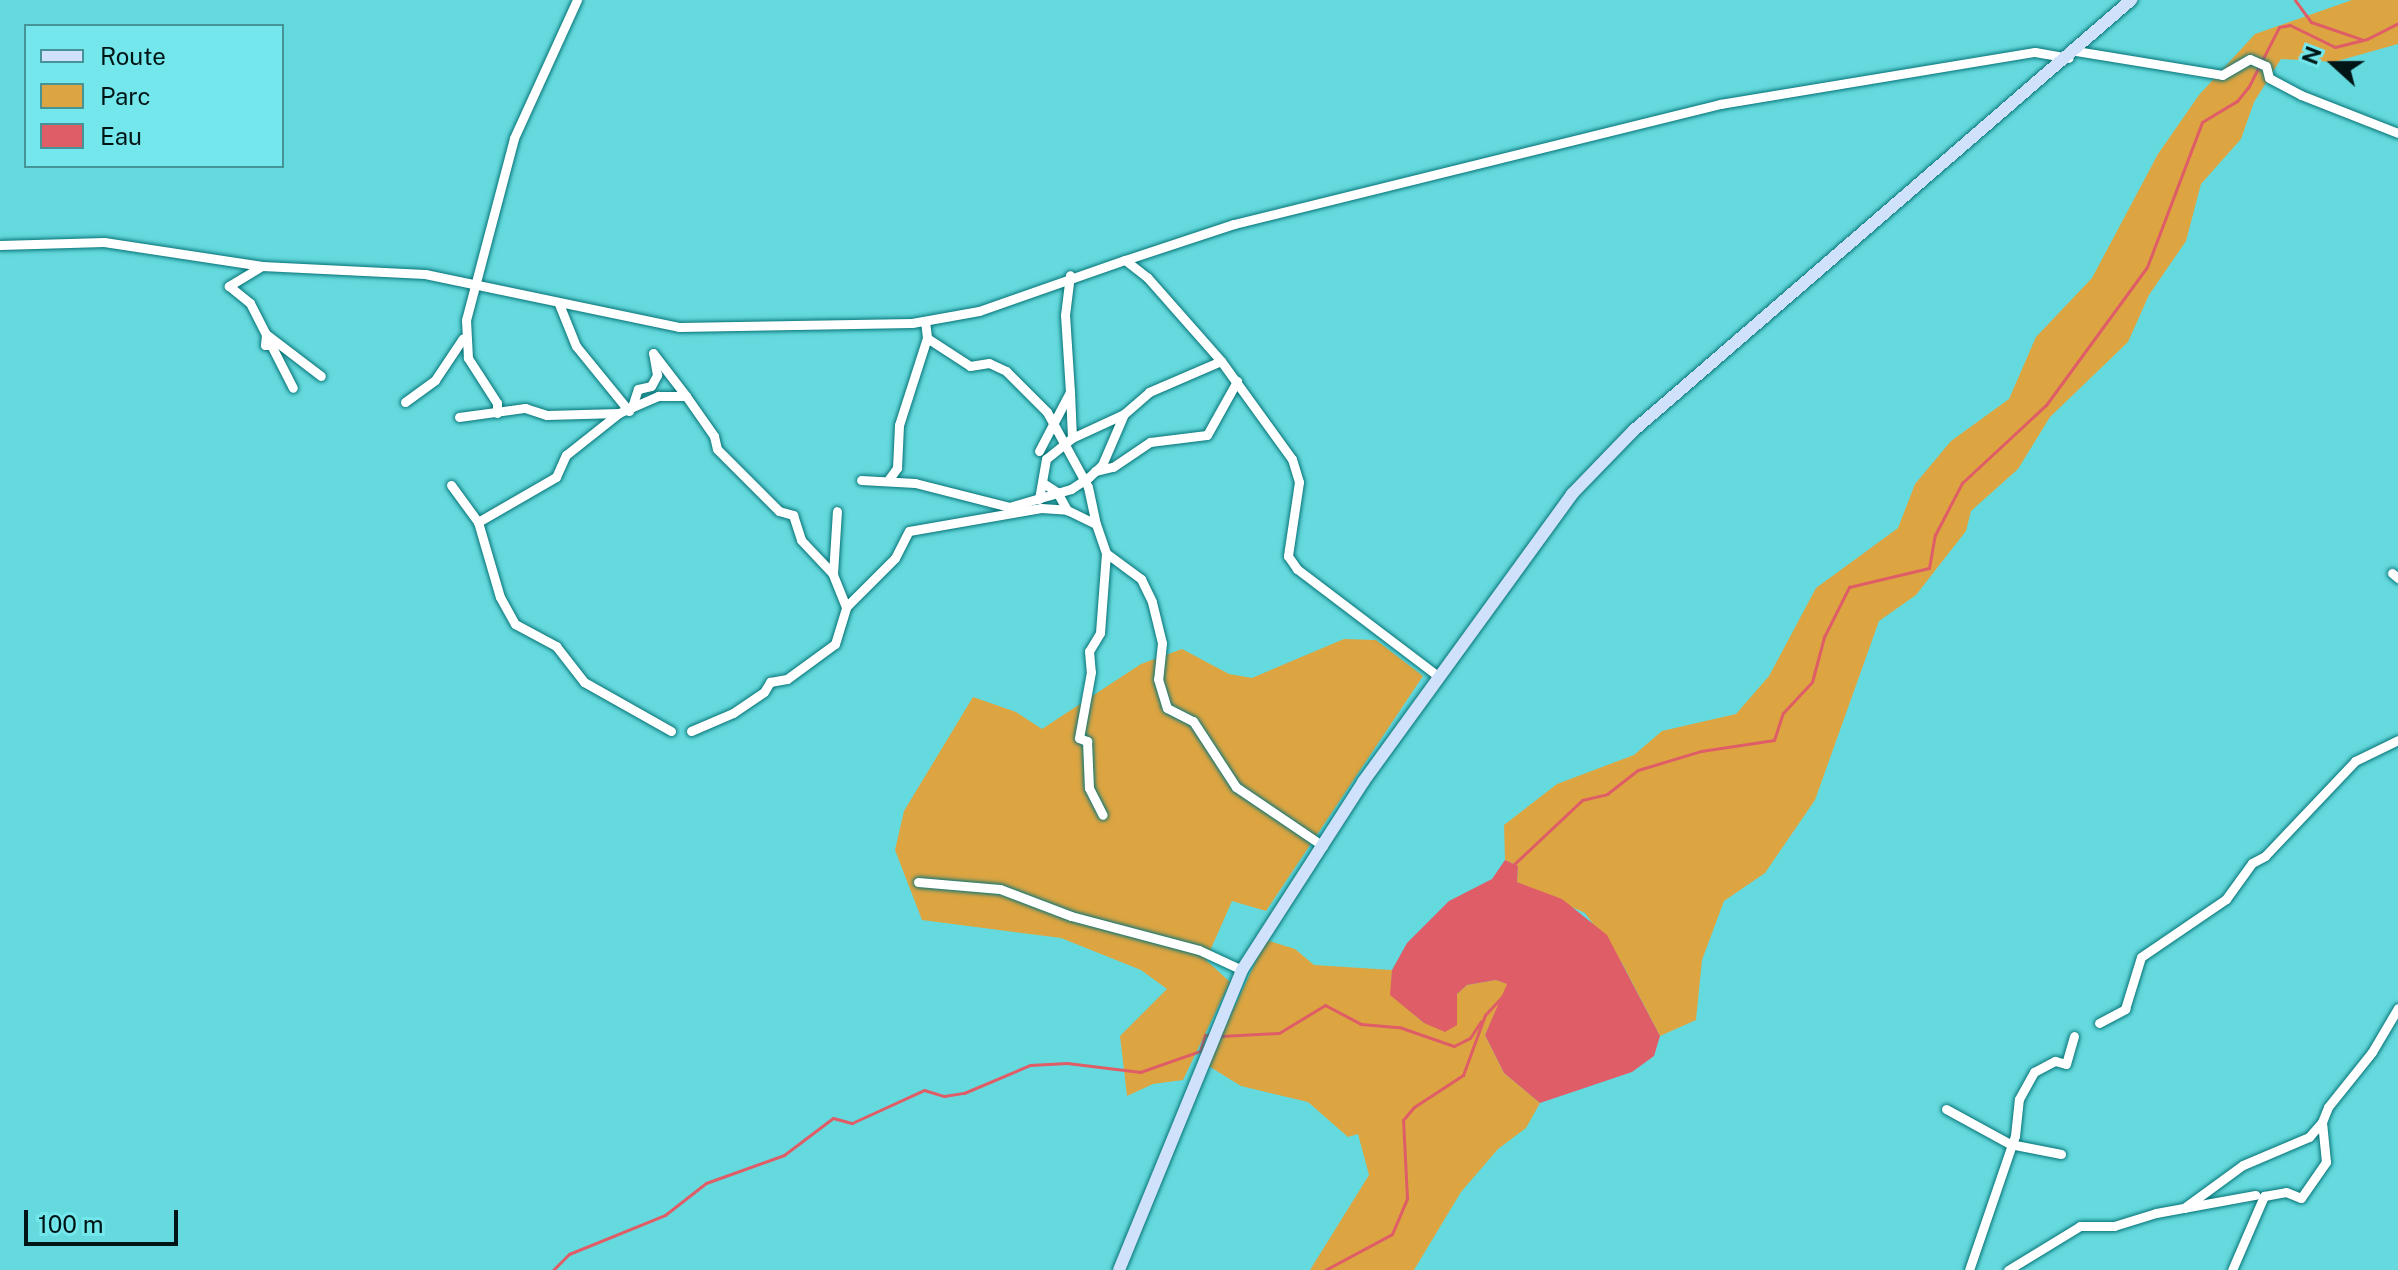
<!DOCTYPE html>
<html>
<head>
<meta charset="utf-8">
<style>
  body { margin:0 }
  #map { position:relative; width:2398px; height:1270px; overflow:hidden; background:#65dade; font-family:"Public Sans",sans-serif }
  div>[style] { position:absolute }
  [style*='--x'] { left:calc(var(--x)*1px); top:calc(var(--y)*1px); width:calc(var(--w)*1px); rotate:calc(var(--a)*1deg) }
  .green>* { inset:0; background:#dda542 }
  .water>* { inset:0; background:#de5d67 }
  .stream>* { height:3px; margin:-1.5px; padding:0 1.5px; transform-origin:1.5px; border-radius:1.5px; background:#de5d67 }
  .roads { filter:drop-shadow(0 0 2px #067376) drop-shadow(0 0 2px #067376) }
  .street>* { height:9px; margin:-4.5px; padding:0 4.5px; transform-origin:4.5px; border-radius:4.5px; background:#fff }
  .secondary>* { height:12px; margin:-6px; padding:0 6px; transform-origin:6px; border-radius:6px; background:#d0e2fb }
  span { translate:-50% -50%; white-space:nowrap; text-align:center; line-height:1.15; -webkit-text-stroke:6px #73e7eb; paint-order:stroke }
  .legend { position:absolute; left:24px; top:24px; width:260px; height:144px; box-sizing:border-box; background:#73e7eb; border:2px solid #459396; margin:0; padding:10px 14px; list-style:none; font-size:24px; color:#001516 }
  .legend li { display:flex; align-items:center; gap:16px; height:40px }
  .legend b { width:40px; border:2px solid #459396 }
  .north { position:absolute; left:2294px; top:24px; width:80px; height:80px; -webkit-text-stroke:6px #73e7eb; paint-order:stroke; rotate:291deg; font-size:22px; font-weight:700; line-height:32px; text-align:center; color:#001516 }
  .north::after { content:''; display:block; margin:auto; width:28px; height:36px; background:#001516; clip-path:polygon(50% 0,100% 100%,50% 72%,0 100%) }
  .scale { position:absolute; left:24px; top:1210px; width:154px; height:36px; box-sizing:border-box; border:4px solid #001516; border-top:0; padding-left:10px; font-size:24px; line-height:28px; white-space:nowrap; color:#001516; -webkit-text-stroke:6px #73e7eb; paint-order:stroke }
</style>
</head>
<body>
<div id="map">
  <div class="green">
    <i style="clip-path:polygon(2352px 0,2398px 0,2398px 44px,2334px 62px,2281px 59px,2254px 102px,2241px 139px,2201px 184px,2186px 241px,2149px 295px,2128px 342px,2050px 417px,2018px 469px,1971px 511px,1966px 531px,1916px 595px,1879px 621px,1815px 800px,1765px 873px,1724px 901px,1702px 960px,1696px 1020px,1660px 1036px,1622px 963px,1585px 913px,1517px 882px,1518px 866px,1505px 860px,1504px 825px,1557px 784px,1634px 755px,1662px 731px,1736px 714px,1769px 676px,1816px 588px,1898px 528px,1915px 484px,1951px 441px,2009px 399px,2036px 337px,2092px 278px,2158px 154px,2199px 95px,2255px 34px)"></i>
    <i style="clip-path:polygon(1344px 639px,1376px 640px,1423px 676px,1266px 911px,1232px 901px,1206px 960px,1230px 982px,1183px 1080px,1153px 1084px,1127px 1096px,1120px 1036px,1167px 989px,1141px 970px,1061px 938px,922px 920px,895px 850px,904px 811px,973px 697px,1016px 712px,1042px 729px,1141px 664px,1182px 649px,1229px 674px,1252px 678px)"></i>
    <i style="clip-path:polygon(1266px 940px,1295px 949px,1314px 965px,1392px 970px,1391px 995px,1424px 1023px,1456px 1025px,1457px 994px,1467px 985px,1496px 980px,1508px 984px,1485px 1035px,1504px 1073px,1540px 1103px,1526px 1128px,1498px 1149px,1461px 1192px,1414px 1270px,1310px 1270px,1369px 1175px,1358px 1134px,1348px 1137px,1308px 1102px,1241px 1086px,1207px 1065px)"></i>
  </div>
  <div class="water">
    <i style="clip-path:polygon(1505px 860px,1518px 866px,1517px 882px,1562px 899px,1607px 935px,1660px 1036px,1654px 1056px,1632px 1072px,1540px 1103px,1504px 1073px,1485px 1035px,1507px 984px,1496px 980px,1467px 985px,1457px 994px,1457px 1025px,1445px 1032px,1424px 1023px,1390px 995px,1392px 970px,1407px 943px,1449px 901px,1492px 879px)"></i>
  </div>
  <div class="stream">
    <i style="--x:2295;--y:0;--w:27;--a:54"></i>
    <i style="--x:2311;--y:22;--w:53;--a:18.8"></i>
    <i style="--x:1511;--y:867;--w:98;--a:-43.3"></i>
    <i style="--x:1582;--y:800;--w:26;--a:-13"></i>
    <i style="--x:1607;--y:794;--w:39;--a:-38"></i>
    <i style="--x:1638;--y:770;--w:66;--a:-16.8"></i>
    <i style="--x:1701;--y:751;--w:74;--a:-8.6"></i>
    <i style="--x:1774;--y:740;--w:28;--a:-72"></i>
    <i style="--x:1783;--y:713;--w:42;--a:-46.9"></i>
    <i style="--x:1812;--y:682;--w:47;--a:-75.1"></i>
    <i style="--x:1824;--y:637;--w:56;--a:-63.4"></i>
    <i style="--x:1849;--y:587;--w:82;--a:-13.4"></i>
    <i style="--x:1929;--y:568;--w:34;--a:-80"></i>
    <i style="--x:1935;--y:535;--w:59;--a:-62.6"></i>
    <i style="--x:1962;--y:483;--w:115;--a:-42.9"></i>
    <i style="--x:2046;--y:405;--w:171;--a:-53.8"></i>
    <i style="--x:2147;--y:267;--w:155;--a:-69.2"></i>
    <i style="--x:2202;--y:122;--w:41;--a:-31"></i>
    <i style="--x:2237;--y:101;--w:19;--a:-51"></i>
    <i style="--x:2249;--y:86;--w:66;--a:-63"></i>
    <i style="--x:2279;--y:27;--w:11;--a:-10"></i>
    <i style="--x:2290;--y:25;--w:50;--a:26.1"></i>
    <i style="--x:2335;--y:47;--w:33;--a:-14"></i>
    <i style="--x:2367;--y:39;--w:35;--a:-27"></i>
    <i style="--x:1221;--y:1036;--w:58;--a:-3"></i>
    <i style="--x:1279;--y:1033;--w:54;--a:-31.3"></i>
    <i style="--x:1325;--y:1005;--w:41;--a:27.8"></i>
    <i style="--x:1361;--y:1024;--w:38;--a:5"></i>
    <i style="--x:1399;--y:1027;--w:58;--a:19.1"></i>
    <i style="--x:1454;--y:1046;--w:18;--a:-27"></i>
    <i style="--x:1470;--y:1038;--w:20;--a:-57"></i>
    <i style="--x:553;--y:1270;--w:23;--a:-45"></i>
    <i style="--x:569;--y:1254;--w:104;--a:-22.1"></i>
    <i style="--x:665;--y:1215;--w:52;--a:-38"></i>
    <i style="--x:706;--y:1183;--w:83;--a:-19.7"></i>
    <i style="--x:784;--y:1155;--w:61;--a:-37.1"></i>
    <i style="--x:833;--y:1118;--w:20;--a:15"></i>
    <i style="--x:852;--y:1123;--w:79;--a:-24.6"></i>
    <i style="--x:924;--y:1090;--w:21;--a:17"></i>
    <i style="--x:944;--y:1096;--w:20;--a:-9"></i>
    <i style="--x:964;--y:1093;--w:72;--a:-23"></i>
    <i style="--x:1030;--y:1065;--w:37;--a:-3"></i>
    <i style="--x:1067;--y:1063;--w:74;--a:7"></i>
    <i style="--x:1140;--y:1072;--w:64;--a:-19.3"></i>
    <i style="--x:1200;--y:1051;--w:17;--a:-73"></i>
    <i style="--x:1205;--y:1035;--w:4;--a:0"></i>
    <i style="--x:1325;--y:1270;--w:76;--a:-28.2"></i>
    <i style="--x:1392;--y:1234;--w:39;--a:-67"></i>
    <i style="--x:1407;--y:1198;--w:78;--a:-92.9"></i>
    <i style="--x:1403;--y:1120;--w:17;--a:-50"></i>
    <i style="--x:1414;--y:1107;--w:59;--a:-33.1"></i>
    <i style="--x:1463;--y:1075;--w:64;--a:-69.9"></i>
    <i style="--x:1485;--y:1015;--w:33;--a:-47"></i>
  </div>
  <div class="roads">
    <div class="street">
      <i style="--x:2076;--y:51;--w:148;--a:9.3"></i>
      <i style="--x:2222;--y:75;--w:32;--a:-30"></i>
      <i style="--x:2250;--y:59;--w:17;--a:24"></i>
      <i style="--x:2266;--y:66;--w:12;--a:76"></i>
      <i style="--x:2269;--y:78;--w:36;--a:28"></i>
      <i style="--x:2301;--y:95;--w:104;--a:21.4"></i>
      <i style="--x:0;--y:245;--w:104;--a:-1.7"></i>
      <i style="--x:104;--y:242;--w:160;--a:8.6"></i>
      <i style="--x:262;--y:266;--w:163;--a:2.8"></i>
      <i style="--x:425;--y:274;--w:259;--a:11.8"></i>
      <i style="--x:679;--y:327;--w:233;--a:-1"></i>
      <i style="--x:912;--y:323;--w:68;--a:-10.2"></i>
      <i style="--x:979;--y:311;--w:155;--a:-19.3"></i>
      <i style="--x:1125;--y:260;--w:28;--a:38"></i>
      <i style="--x:1147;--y:277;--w:112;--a:48.6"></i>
      <i style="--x:1221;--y:361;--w:121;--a:54.1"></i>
      <i style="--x:1292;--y:459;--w:24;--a:73"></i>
      <i style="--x:1299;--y:482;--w:75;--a:98.5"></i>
      <i style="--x:1288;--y:556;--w:16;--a:55"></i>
      <i style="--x:1297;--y:569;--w:177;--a:37.2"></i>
      <i style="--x:1125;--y:260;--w:115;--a:-18.3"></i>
      <i style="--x:1234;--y:224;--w:501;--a:-13.87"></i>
      <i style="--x:1720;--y:104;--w:319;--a:-9.4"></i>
      <i style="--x:2035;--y:52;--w:34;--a:10"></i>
      <i style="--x:262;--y:266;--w:39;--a:149"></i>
      <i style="--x:229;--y:286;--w:27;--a:39"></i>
      <i style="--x:250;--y:303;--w:35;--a:63"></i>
      <i style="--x:266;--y:334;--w:69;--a:37.4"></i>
      <i style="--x:559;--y:304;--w:45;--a:68"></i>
      <i style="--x:576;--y:346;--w:84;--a:50.8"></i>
      <i style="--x:925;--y:321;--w:17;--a:83"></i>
      <i style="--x:927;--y:338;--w:51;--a:33.1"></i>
      <i style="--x:970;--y:366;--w:19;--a:-9"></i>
      <i style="--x:989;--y:363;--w:19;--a:25"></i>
      <i style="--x:1006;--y:371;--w:58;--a:45"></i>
      <i style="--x:1047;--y:412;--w:85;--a:61.3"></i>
      <i style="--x:1088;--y:487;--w:38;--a:78"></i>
      <i style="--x:266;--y:334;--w:11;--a:95"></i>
      <i style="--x:265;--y:345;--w:6;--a:0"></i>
      <i style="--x:271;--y:345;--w:48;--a:62.9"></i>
      <i style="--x:1070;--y:392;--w:46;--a:87.5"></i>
      <i style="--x:405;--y:402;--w:37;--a:-36"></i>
      <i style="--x:435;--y:380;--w:50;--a:-56.3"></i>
      <i style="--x:632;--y:407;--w:19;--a:-72"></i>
      <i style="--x:638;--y:389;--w:13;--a:-13"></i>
      <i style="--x:651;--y:386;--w:13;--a:-61"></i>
      <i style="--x:657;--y:375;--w:22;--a:-100"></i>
      <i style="--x:653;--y:353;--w:54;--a:52.5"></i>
      <i style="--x:497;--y:413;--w:10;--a:-90"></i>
      <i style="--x:497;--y:403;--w:54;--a:-122.8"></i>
      <i style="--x:468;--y:358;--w:38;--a:-93"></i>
      <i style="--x:466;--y:320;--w:188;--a:-75.2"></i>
      <i style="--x:514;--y:138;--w:152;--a:-65.5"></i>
      <i style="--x:459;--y:417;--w:67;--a:-7.8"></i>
      <i style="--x:525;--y:408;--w:23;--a:18"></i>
      <i style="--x:547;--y:415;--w:72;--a:-1.6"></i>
      <i style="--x:619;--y:413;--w:43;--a:-23.6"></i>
      <i style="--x:658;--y:396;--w:28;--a:0"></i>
      <i style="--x:686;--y:396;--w:49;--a:55"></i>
      <i style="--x:714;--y:436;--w:13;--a:77"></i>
      <i style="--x:717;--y:449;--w:88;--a:45"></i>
      <i style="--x:779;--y:511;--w:15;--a:16"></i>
      <i style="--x:793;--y:515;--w:26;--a:72"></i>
      <i style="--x:801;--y:540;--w:47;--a:46.7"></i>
      <i style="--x:1039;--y:451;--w:67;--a:-62.3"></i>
      <i style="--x:1070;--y:392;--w:77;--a:-93.7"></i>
      <i style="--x:1065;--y:315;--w:40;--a:-82.9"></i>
      <i style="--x:1095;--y:471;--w:18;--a:-13"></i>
      <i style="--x:1113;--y:467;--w:45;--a:-34"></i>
      <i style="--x:1150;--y:442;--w:57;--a:-7"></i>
      <i style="--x:1207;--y:435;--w:62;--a:-60.9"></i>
      <i style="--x:889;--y:479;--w:14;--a:-54"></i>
      <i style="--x:897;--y:468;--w:43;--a:-87.3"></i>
      <i style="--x:899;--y:425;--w:91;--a:-72.2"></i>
      <i style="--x:861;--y:480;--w:54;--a:3.2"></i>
      <i style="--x:915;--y:483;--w:97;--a:14.3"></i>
      <i style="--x:1009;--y:507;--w:65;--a:-16.2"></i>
      <i style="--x:1071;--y:489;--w:22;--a:-34"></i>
      <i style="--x:1089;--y:477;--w:18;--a:-43"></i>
      <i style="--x:1102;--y:465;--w:56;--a:-66.7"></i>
      <i style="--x:1043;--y:483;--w:17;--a:33"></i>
      <i style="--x:1057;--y:492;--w:21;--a:61"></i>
      <i style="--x:1067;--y:510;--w:32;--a:26"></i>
      <i style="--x:1096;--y:524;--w:31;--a:71"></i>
      <i style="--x:1106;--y:553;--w:80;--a:94.3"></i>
      <i style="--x:1100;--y:633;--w:21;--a:121"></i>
      <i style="--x:1089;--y:651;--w:21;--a:85"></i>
      <i style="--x:1091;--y:672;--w:67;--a:100.3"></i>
      <i style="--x:1079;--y:738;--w:9;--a:21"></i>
      <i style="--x:1087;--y:741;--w:47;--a:87.6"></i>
      <i style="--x:1089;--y:788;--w:30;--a:63"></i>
      <i style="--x:451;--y:485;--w:46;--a:53.9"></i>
      <i style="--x:478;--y:522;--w:78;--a:73.7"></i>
      <i style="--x:500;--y:597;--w:31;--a:61"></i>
      <i style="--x:515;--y:624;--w:47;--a:28.2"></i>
      <i style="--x:556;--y:646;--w:46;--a:52.1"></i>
      <i style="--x:584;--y:682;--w:100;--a:29.4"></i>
      <i style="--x:1039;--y:499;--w:41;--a:-80.1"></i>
      <i style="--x:1046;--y:459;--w:33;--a:-39"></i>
      <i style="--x:1072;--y:438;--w:57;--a:-24.8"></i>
      <i style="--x:1124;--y:414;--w:33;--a:-41"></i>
      <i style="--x:1149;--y:392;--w:78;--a:-23.3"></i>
      <i style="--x:478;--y:522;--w:90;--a:-30"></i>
      <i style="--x:556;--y:477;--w:24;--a:-66"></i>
      <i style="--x:566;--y:455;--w:68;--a:-38.4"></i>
      <i style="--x:1106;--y:553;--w:44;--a:36.6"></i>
      <i style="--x:1141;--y:579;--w:25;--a:64"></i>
      <i style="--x:1152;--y:602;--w:42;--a:76.3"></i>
      <i style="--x:1162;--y:643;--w:36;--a:96"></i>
      <i style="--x:1158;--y:679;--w:30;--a:73"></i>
      <i style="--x:1167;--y:708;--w:29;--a:27"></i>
      <i style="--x:1193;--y:721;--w:79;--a:56.9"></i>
      <i style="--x:1236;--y:787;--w:105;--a:34.1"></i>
      <i style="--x:2392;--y:573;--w:8;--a:40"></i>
      <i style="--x:846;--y:607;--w:69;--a:-45"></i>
      <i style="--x:895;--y:558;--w:30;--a:-63"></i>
      <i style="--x:909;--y:531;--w:134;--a:-9.9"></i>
      <i style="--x:1041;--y:508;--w:26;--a:4"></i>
      <i style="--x:691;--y:731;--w:46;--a:-23.2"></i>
      <i style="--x:733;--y:713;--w:37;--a:-34"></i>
      <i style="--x:764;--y:692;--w:12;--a:-59"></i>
      <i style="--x:770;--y:682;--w:17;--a:-10"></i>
      <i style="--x:787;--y:679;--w:59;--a:-36.1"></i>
      <i style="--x:835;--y:644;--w:39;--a:-73"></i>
      <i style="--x:846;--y:607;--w:35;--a:-112"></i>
      <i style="--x:833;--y:574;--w:63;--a:-86.4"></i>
      <i style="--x:918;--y:882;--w:82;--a:4.9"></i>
      <i style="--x:1000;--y:889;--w:76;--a:20.8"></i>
      <i style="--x:1071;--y:916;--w:132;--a:14.9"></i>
      <i style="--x:1199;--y:950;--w:47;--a:24.9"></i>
      <i style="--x:2099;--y:1023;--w:30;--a:-28"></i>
      <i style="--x:2125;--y:1009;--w:54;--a:-72.9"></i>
      <i style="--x:2141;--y:957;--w:103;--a:-34.3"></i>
      <i style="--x:2226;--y:899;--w:44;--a:-54.2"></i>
      <i style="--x:2252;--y:863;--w:15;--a:-28"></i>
      <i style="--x:2265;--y:856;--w:131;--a:-46.5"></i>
      <i style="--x:2355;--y:761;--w:48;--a:-26"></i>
      <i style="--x:1946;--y:1109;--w:73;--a:28.7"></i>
      <i style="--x:2010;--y:1144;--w:52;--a:11.1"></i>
      <i style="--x:2184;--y:1208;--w:73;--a:-36.1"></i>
      <i style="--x:2243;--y:1165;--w:72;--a:-23"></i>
      <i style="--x:2309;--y:1137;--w:20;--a:-49"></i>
      <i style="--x:1969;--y:1270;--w:142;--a:-71.1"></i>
      <i style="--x:2015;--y:1136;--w:37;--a:-84"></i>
      <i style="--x:2019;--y:1099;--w:31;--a:-61"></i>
      <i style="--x:2034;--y:1072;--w:24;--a:-28"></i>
      <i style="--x:2055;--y:1061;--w:11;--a:15"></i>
      <i style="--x:2066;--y:1064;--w:29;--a:-74"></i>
      <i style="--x:2008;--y:1270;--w:84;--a:-31.4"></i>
      <i style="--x:2080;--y:1226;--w:34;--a:0"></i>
      <i style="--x:2114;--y:1226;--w:44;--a:-17.2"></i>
      <i style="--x:2156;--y:1213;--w:101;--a:-10.3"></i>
      <i style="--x:2232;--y:1270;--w:81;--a:-66.6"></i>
      <i style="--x:2264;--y:1196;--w:22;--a:-10"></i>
      <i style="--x:2286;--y:1192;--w:16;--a:22"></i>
      <i style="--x:2301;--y:1198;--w:44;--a:-55.2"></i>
      <i style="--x:2326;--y:1162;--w:40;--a:-95.7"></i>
      <i style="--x:2322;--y:1122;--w:16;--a:-68"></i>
      <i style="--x:2328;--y:1107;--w:70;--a:-51.3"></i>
      <i style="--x:2372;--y:1052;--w:51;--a:-59.4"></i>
    </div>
    <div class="secondary">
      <i style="--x:1119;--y:1270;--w:324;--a:-67.7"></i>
      <i style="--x:1242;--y:970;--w:224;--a:-57.2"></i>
      <i style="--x:1363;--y:782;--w:356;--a:-54"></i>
      <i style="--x:1572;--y:494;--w:88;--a:-45.9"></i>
      <i style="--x:1633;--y:431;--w:659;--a:-40.87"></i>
    </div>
  </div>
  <ul class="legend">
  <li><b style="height:10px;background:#d0e2fb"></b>Route</li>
  <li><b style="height:22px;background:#dda542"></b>Parc</li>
  <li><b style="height:22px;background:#de5d67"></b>Eau</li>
  </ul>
  <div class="north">N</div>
  <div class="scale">100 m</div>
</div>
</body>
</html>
